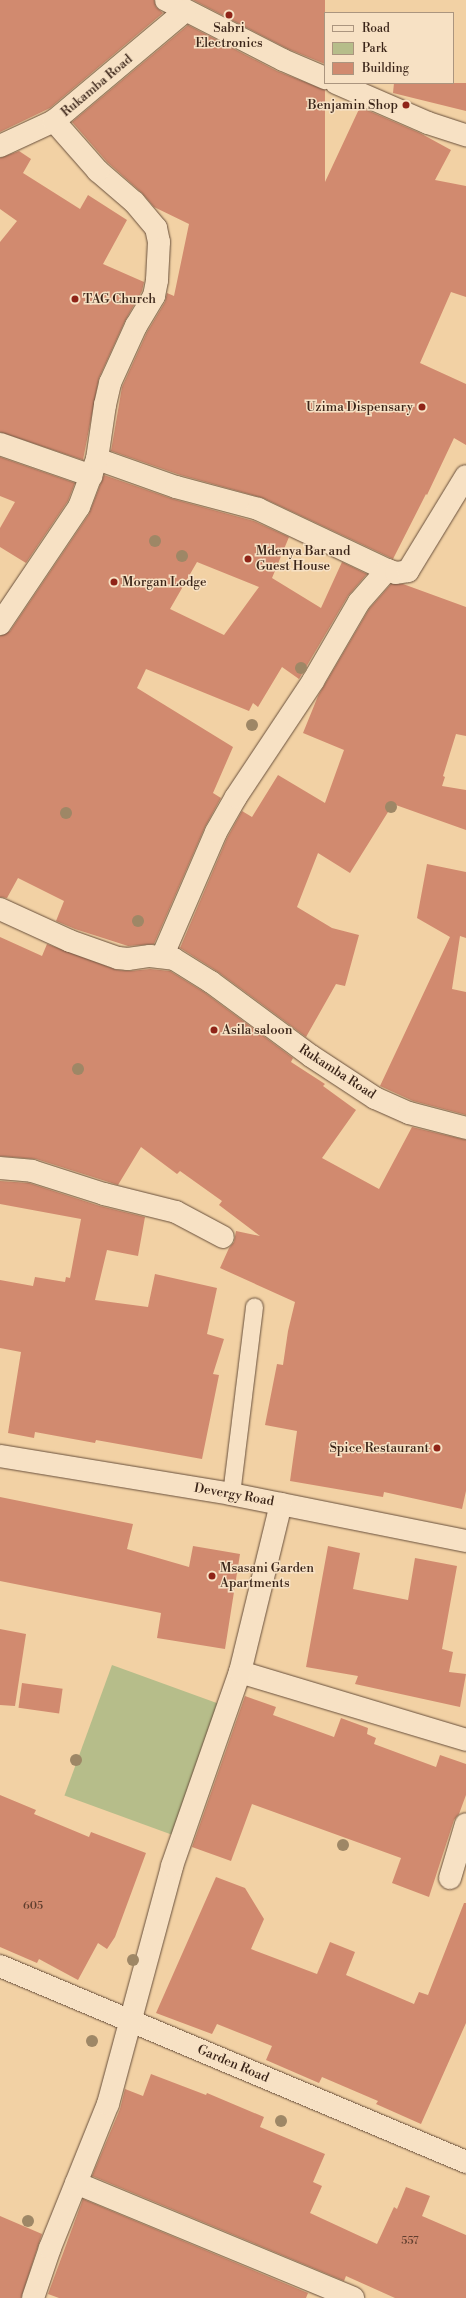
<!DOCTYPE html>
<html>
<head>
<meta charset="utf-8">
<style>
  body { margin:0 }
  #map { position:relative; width:466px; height:2298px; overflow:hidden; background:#f2d1a4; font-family:"Libre Bodoni",serif }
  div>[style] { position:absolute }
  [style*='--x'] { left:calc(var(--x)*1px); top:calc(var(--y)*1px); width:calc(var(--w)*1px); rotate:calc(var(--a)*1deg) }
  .green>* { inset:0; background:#b6bd8a; transform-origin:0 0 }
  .building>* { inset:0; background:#d18a6f; transform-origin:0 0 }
  .roads { filter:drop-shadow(0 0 1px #684f3b) drop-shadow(0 0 1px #684f3b) }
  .service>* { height:17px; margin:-8.5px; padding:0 8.5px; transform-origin:8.5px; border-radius:8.5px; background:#f7e1c4 }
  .minor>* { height:22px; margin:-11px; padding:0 11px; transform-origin:11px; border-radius:11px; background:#f7e1c4 }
  .trees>* { width:12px; height:12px; margin:-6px; border-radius:50%; background:#9e8766 }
  .dots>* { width:11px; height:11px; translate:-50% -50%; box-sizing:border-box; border:2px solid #f7e1c4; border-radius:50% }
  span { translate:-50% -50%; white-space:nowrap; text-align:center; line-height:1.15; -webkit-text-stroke:3px #f7e1c4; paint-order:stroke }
  .number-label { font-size:11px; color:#603e2e }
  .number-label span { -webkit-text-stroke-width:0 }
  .poi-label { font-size:13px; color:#3a2418 }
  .right { translate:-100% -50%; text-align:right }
  .left { translate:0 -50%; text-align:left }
  .street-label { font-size:13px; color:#3a2418 }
  .legend { position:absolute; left:324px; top:12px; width:130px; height:72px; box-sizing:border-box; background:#f7e1c4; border:1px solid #ab957f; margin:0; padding:5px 7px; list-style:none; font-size:12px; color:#3a2418 }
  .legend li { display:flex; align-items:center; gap:8px; height:20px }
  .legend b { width:20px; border:1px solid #ab957f }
</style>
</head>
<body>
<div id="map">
  <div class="green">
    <i style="left:112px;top:1665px;width:129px;height:139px;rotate:20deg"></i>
  </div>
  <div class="building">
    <i style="clip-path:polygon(0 0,154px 0,156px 7px,163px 13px,50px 108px,0 132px)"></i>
    <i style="clip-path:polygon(193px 0,325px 0,325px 64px,288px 49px)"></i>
    <i style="clip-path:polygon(188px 25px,277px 71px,325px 90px,325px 182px,360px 107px,420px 133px,451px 150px,435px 180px,466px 186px,466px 297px,451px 292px,420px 363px,466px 384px,466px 445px,454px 438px,427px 495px,426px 494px,393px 559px,263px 498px,180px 475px,111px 451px,122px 387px,147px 332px,165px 302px,167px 293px,174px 296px,189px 224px,154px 207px,142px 193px,107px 162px,72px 122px)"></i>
    <i style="clip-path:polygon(394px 83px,466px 83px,466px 111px,393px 93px)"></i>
    <i style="clip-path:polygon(19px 151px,31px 159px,23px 173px,80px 209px,88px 195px,127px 220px,103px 264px,144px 282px,142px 291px,125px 321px,99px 378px,83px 460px,0 432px,0 242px,17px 221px,0 209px,0 158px)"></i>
    <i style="clip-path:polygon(0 457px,75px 483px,68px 501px,26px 563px,0 547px,0 528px,15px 502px,0 496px)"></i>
    <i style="clip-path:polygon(evenodd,104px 475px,173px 499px,254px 521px,289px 537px,272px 578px,321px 608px,342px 562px,367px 574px,348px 596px,299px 679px,282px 667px,258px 707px,253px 703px,249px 711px,146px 669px,137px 688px,233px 747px,213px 793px,221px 798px,205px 827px,154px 944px,128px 946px,75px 929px,56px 921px,64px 901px,18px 878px,7px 898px,0 897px,0 636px,10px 631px,89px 514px,104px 475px,197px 562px,259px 587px,224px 635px,170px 609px,197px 562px)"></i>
    <i style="clip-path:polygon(391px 584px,403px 584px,466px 607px,466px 736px,456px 734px,443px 776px,445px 777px,442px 786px,466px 790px,466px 830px,393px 804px,350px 873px,318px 853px,297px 907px,332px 928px,359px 935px,345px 986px,336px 984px,306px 1037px,218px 972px,180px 948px,227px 838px,242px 811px,252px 817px,278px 775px,325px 803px,344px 750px,303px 733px,318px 696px,369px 609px)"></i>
    <i style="clip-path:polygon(427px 864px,466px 872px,466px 938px,460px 936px,452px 989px,466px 992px,466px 1115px,413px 1101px,380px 1086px,450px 937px,417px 918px)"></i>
    <i style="clip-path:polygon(0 937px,42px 956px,47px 944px,117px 970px,130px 971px,150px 969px,170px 971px,204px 992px,293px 1058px,291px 1062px,325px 1084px,323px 1086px,356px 1110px,322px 1158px,379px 1189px,412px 1127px,466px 1140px,466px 1491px,462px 1509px,384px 1492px,383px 1497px,290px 1481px,297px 1431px,265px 1425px,277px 1364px,283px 1365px,288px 1331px,295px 1302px,220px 1268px,229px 1248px,234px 1242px,236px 1231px,260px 1236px,219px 1205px,222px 1201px,180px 1171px,177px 1174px,141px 1147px,118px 1185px,36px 1159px,0 1156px)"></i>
    <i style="clip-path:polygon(0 1181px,29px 1183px,100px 1206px,145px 1217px,138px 1256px,107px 1250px,95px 1300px,148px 1307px,155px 1274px,217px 1288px,207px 1334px,224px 1339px,213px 1374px,219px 1375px,202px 1459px,96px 1440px,95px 1443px,35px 1432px,34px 1438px,8px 1433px,21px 1352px,0 1348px,0 1280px,33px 1286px,35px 1277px,65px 1282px,66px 1277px,70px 1278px,81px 1219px,0 1204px)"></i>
    <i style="clip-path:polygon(0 1497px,133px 1524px,127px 1549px,189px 1567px,193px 1546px,240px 1554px,225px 1649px,157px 1638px,161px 1613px,0 1581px)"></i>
    <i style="clip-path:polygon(328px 1546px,360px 1553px,353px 1589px,408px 1600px,415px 1558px,457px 1566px,442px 1649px,453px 1652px,449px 1672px,466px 1674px,460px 1707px,355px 1684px,358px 1676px,306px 1667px)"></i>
    <i style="clip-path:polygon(0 1629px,26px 1634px,15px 1706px,0 1705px)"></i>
    <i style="left:22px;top:1683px;width:41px;height:25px;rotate:8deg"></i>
    <i style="clip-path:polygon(245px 1696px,276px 1707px,273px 1715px,334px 1737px,341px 1718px,368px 1728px,367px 1734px,376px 1738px,374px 1744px,436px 1767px,440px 1755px,466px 1764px,466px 1795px,459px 1814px,454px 1820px,429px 1897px,392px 1883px,401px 1858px,252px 1804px,231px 1861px,192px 1847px)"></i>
    <i style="clip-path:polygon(0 1795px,36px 1810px,34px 1814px,89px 1837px,91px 1832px,146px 1853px,115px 1937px,107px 1949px,98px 1943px,78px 1980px,39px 1959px,37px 1963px,0 1947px)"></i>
    <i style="clip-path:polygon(216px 1877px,245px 1888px,264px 1919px,251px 1949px,317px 1974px,330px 1942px,355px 1952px,346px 1975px,414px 2004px,419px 1992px,428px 1995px,464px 1903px,466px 1903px,466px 2023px,421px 2124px,376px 2104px,378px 2101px,322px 2077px,319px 2083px,266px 2060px,272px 2046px,217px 2024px,212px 2034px,156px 2013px)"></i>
    <i style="clip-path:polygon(151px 2074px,206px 2095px,207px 2093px,264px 2117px,260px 2127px,325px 2154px,313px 2182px,322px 2186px,310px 2213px,377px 2244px,394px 2207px,397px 2209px,406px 2187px,430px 2196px,422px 2216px,466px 2235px,466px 2298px,395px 2298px,346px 2276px,344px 2281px,92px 2176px,120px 2109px,125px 2089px,143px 2096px)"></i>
    <i style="clip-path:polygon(83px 2199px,308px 2293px,306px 2298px,59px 2298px,48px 2294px)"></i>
    <i style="clip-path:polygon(0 2216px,42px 2234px,21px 2298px,0 2298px)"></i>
  </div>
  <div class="roads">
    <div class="service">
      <i style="--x:231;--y:1494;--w:189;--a:-83"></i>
    </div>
    <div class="minor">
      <i style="--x:166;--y:0;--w:131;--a:27.1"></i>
      <i style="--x:283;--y:60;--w:46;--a:23.2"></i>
      <i style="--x:336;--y:83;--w:100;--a:23.5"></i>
      <i style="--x:428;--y:123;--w:40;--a:18"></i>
      <i style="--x:0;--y:146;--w:60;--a:-24.8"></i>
      <i style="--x:54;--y:121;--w:171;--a:-40"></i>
      <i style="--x:0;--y:444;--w:97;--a:19.2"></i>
      <i style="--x:97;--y:459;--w:84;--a:19.5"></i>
      <i style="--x:176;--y:487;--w:85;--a:15"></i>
      <i style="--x:258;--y:509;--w:143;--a:25.3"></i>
      <i style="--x:0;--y:624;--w:141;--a:-56"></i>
      <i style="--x:79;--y:507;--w:51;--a:-69.4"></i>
      <i style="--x:97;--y:459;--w:55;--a:-81.6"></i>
      <i style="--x:105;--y:405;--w:23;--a:-77"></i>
      <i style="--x:110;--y:383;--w:63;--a:-65.5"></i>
      <i style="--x:136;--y:326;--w:35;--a:-59"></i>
      <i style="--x:154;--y:296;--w:16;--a:-79"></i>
      <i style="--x:157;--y:280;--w:38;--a:-87"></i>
      <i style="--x:159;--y:242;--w:14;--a:-102"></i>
      <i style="--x:156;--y:228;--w:34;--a:-130"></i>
      <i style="--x:134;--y:202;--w:48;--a:-139.3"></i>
      <i style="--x:98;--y:171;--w:67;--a:-131.3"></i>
      <i style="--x:0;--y:909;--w:77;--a:24.6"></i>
      <i style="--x:70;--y:941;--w:51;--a:19.5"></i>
      <i style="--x:118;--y:958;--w:10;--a:6"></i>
      <i style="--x:128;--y:959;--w:22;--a:-8"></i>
      <i style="--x:150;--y:956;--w:24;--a:7"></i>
      <i style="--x:174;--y:959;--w:44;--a:31.9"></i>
      <i style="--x:211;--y:982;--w:124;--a:36.5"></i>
      <i style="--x:311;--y:1056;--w:77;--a:33.3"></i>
      <i style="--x:375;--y:1098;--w:37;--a:24"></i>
      <i style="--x:409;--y:1113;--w:59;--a:14.7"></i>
      <i style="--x:162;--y:957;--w:136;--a:-66.6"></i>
      <i style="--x:216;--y:832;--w:40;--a:-60.3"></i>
      <i style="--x:236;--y:797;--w:139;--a:-56.4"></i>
      <i style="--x:313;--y:681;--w:91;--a:-59.8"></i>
      <i style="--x:359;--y:602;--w:43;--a:-48.8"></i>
      <i style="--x:387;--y:570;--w:9;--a:18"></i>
      <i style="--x:396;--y:573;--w:12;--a:-9"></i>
      <i style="--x:408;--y:571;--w:111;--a:-58.6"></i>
      <i style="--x:0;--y:1168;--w:32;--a:5"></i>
      <i style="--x:32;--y:1171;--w:76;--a:17.7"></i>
      <i style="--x:104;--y:1194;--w:74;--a:14"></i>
      <i style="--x:176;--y:1212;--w:53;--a:28"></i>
      <i style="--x:0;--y:1456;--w:234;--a:9.3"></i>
      <i style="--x:231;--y:1494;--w:240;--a:11.3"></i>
      <i style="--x:240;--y:1672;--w:236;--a:16.7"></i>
      <i style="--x:450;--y:1878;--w:56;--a:-73.5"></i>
      <i style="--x:0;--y:1966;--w:506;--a:22.81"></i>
      <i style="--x:76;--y:2183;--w:300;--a:22.5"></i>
      <i style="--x:33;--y:2298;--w:53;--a:-71.2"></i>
      <i style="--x:50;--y:2248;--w:155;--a:-68.1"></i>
      <i style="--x:108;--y:2104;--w:246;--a:-74.9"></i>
      <i style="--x:172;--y:1866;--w:206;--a:-70.7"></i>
      <i style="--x:240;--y:1672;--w:173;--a:-76.3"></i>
    </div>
  </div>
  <div class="trees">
    <i style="left:155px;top:541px"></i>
    <i style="left:182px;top:556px"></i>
    <i style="left:301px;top:668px"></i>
    <i style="left:252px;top:725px"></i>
    <i style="left:391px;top:807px"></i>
    <i style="left:66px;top:813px"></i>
    <i style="left:138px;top:921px"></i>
    <i style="left:78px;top:1069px"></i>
    <i style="left:76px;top:1760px"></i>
    <i style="left:343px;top:1845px"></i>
    <i style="left:133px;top:1960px"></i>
    <i style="left:92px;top:2041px"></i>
    <i style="left:281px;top:2121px"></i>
    <i style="left:28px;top:2221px"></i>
  </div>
  <div class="dots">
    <i style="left:229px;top:15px;background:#8f2418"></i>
    <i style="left:406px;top:105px;background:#8f2418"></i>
    <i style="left:75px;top:299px;background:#8f2418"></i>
    <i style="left:422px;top:407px;background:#8f2418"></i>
    <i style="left:248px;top:559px;background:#8f2418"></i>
    <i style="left:114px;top:582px;background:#8f2418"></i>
    <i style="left:214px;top:1030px;background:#8f2418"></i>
    <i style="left:437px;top:1448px;background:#8f2418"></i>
    <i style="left:212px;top:1576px;background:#8f2418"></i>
  </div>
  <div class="number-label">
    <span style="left:33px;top:1906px">605</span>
    <span style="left:410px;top:2241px">557</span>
  </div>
  <div class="poi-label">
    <span style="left:229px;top:36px">Sabri<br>Electronics</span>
    <span class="right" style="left:398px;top:105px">Benjamin Shop</span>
    <span class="left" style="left:83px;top:299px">TAG Church</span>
    <span class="right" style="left:413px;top:407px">Uzima Dispensary</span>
    <span class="left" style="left:256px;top:559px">Mdenya Bar and<br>Guest House</span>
    <span class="left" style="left:122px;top:582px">Morgan Lodge</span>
    <span class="left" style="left:222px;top:1030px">Asila saloon</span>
    <span class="right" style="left:429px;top:1448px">Spice Restaurant</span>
    <span class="left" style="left:220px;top:1576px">Msasani Garden<br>Apartments</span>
  </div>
  <div class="street-label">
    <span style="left:97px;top:86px;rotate:-40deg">Rukamba Road</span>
    <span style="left:337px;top:1072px;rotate:33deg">Rukamba Road</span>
    <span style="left:234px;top:1495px;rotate:10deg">Devergy Road</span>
    <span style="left:233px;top:2064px;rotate:23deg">Garden Road</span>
  </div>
  <ul class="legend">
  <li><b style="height:5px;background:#f7e1c4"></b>Road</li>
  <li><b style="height:11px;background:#b6bd8a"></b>Park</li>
  <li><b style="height:11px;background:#d18a6f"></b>Building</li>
  </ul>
</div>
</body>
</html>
